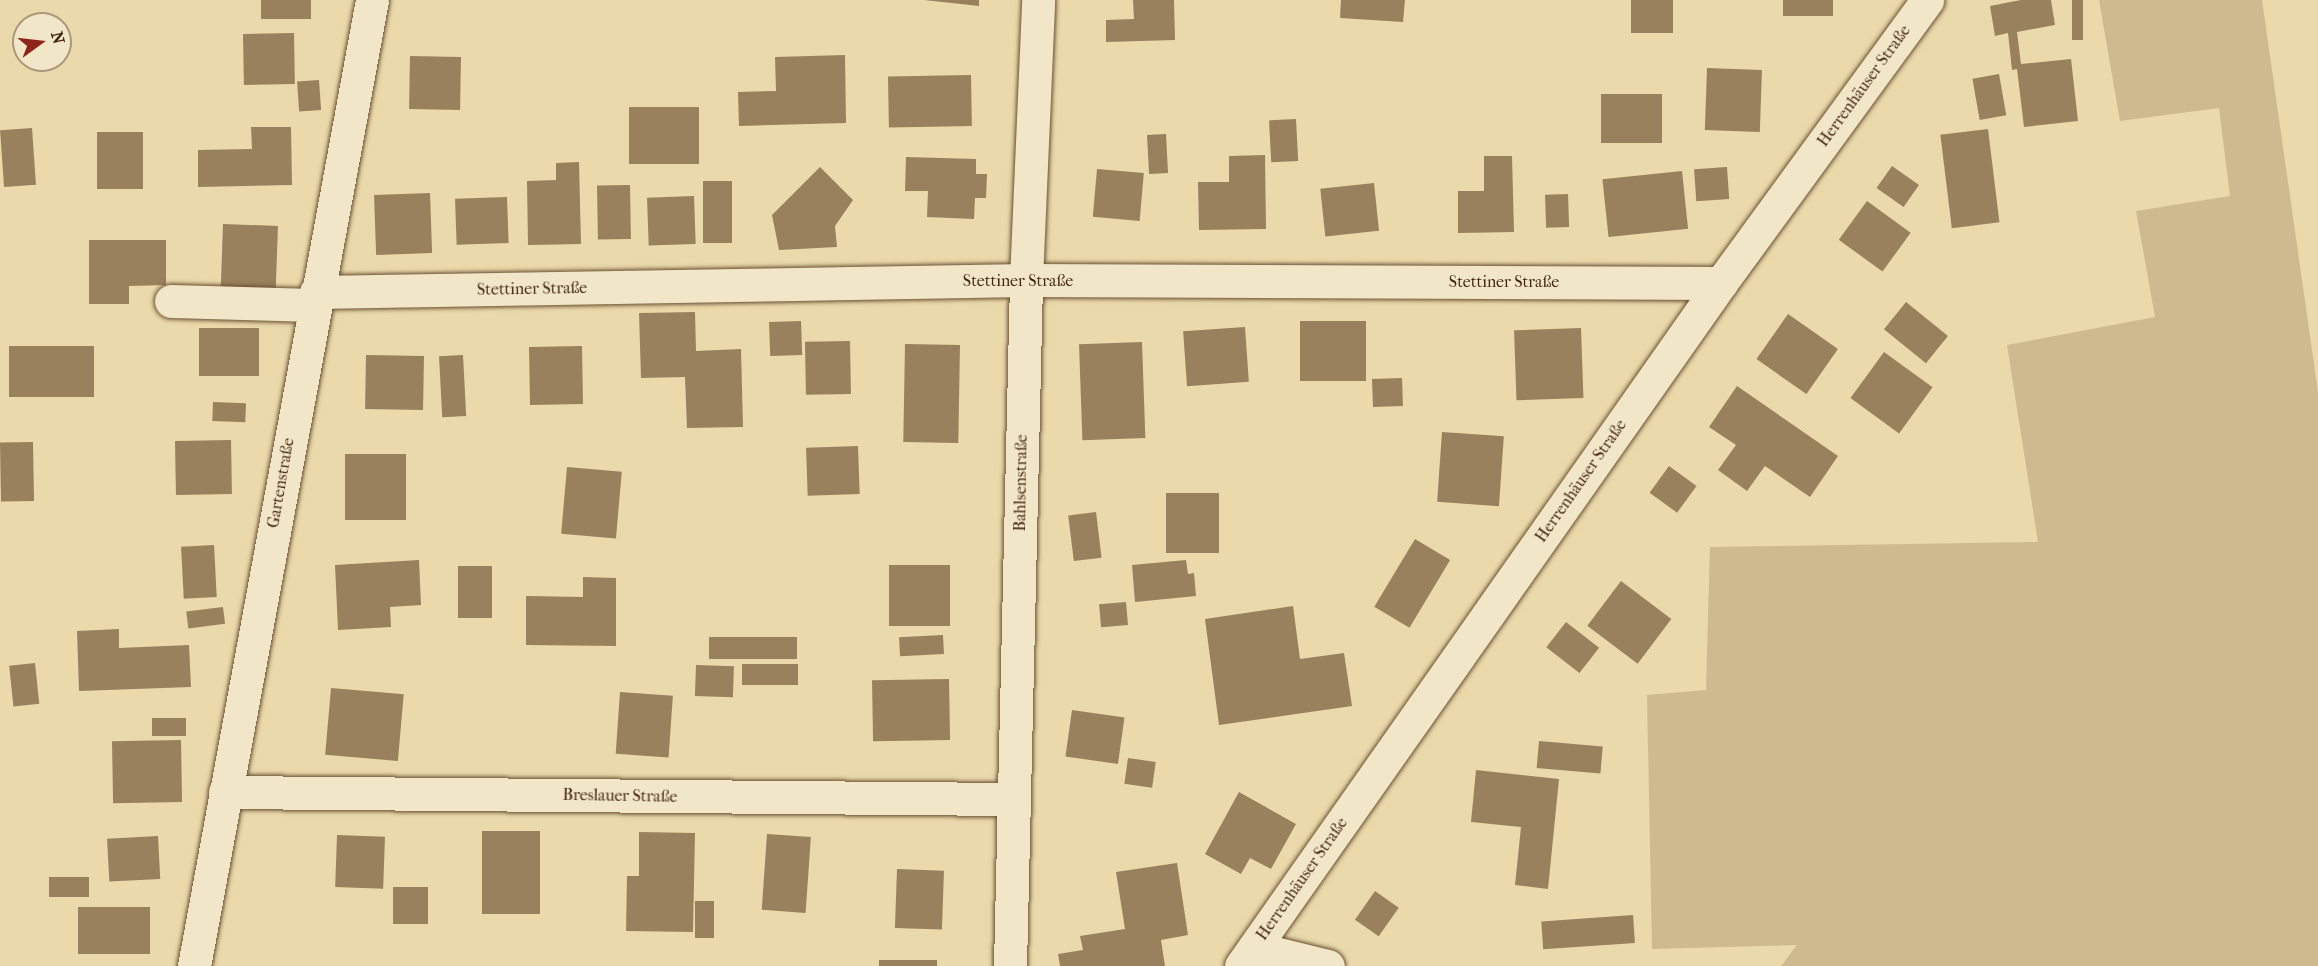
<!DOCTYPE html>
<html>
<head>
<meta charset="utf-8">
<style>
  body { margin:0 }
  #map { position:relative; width:2318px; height:966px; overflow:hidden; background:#ead9aa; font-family:"IM FELL French Canon",serif }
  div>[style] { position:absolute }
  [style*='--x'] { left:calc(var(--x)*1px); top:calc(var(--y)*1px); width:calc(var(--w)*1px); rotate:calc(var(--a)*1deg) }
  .green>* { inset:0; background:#cdba8f }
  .building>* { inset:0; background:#99815d; transform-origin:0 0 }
  .roads { filter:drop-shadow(0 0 2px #6b5032) drop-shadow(0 0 2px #6b5032) }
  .minor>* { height:33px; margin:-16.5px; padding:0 16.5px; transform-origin:16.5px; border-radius:16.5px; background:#f1e6c8 }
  span { translate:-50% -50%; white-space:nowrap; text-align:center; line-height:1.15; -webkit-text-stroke:6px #f1e6c8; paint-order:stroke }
  .street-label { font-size:16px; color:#41220a }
  .north { position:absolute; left:12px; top:12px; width:60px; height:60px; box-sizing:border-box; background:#f1e6c8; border:2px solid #ab987c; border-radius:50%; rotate:75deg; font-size:16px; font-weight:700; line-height:24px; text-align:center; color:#41220a }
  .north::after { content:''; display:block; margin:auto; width:21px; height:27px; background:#8f2418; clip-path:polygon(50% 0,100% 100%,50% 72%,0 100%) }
</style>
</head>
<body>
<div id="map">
  <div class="green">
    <i style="clip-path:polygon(2099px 0,2262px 0,2318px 392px,2318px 966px,1781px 966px,1797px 945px,1652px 949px,1647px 695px,1706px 690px,1710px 547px,2038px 542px,2007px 345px,2155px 317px,2136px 211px,2230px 196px,2219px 108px,2120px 121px)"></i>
  </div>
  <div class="building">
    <i style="left:261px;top:0;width:50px;height:19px"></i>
    <i style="clip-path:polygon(924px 0,979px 0,979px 6px)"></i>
    <i style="clip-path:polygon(1133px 0,1174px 0,1175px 40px,1106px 42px,1106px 20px,1134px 19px)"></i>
    <i style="clip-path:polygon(1341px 0,1405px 0,1403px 22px,1340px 18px)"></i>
    <i style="left:1631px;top:0;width:42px;height:33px"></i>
    <i style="left:1783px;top:0;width:50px;height:16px"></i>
    <i style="clip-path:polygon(2021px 0,2051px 0,2055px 25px,2017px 32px,2021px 64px,2071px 59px,2078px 121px,2024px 127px,2017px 69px,2012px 70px,2008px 33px,1995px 36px,1990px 6px)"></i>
    <i style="left:2072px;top:0;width:11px;height:40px"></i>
    <i style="left:294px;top:33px;width:51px;height:51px;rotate:89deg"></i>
    <i style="clip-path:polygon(845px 55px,846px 123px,739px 126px,738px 92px,776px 91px,775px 57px)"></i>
    <i style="left:410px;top:56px;width:51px;height:53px;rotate:1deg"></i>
    <i style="left:1707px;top:68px;width:55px;height:62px;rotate:2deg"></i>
    <i style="left:1999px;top:74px;width:42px;height:27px;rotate:80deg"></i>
    <i style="left:971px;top:75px;width:51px;height:83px;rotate:89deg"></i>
    <i style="left:319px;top:80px;width:30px;height:22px;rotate:86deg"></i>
    <i style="left:1601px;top:94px;width:61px;height:49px"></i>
    <i style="left:629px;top:107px;width:70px;height:57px"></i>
    <i style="left:1296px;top:119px;width:42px;height:27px;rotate:87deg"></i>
    <i style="clip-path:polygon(251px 127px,291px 127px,292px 185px,198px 187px,198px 150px,252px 149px)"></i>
    <i style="left:32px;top:128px;width:57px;height:32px;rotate:86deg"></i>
    <i style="left:1988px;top:129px;width:94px;height:48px;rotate:83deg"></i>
    <i style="left:97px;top:132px;width:46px;height:57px"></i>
    <i style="left:1166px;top:134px;width:39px;height:19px;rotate:87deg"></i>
    <i style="clip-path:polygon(1265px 155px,1266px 229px,1199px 230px,1198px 182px,1229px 182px,1229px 156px)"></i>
    <i style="clip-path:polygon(1484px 156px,1512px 156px,1514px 232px,1458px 233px,1458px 191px,1484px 191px)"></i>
    <i style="clip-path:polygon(906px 157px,976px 159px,976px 174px,987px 174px,986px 198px,975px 198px,974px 219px,927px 217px,928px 191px,905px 191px)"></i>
    <i style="clip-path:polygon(579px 162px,581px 244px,528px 245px,527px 181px,556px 180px,556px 163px)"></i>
    <i style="left:1892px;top:166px;width:33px;height:27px;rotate:35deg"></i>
    <i style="clip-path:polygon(820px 167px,853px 200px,835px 226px,837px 247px,779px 250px,772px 215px)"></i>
    <i style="left:1727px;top:167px;width:32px;height:33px;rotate:86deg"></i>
    <i style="left:1097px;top:169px;width:47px;height:48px;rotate:5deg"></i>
    <i style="left:1682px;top:171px;width:58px;height:80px;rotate:84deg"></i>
    <i style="left:703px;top:181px;width:29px;height:62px"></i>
    <i style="left:1374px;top:183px;width:48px;height:54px;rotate:84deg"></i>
    <i style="left:630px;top:185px;width:54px;height:33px;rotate:89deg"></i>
    <i style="left:430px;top:193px;width:60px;height:56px;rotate:88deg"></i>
    <i style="left:1568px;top:194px;width:33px;height:23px;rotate:88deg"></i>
    <i style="left:694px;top:196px;width:48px;height:47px;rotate:88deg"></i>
    <i style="left:507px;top:197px;width:46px;height:52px;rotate:88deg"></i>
    <i style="left:1867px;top:201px;width:54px;height:48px;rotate:36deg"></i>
    <i style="left:223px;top:224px;width:55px;height:63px;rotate:2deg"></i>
    <i style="clip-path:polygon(89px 240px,166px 240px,166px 285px,129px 286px,129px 304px,89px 304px)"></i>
    <i style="left:1906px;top:302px;width:54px;height:35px;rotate:39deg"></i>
    <i style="clip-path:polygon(695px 312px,696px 351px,741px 349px,743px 427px,687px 428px,685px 377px,641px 378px,639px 313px)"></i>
    <i style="left:1788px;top:314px;width:61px;height:55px;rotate:35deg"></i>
    <i style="left:801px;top:321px;width:34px;height:32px;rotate:88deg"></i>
    <i style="left:1300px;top:321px;width:66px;height:60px"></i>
    <i style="left:1245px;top:327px;width:55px;height:62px;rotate:86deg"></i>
    <i style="left:259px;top:328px;width:48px;height:60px;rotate:90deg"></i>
    <i style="left:1581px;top:328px;width:70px;height:67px;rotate:88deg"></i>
    <i style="left:850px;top:341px;width:53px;height:45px;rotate:89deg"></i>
    <i style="left:1142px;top:342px;width:96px;height:63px;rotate:88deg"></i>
    <i style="left:905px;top:344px;width:55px;height:98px;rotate:1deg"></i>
    <i style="left:94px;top:346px;width:51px;height:85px;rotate:90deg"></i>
    <i style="left:582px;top:346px;width:58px;height:53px;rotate:89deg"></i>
    <i style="left:1884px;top:352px;width:60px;height:57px;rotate:36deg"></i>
    <i style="left:366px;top:355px;width:58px;height:54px;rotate:1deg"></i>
    <i style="left:463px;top:355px;width:61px;height:24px;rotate:87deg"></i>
    <i style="left:1402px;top:378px;width:28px;height:30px;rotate:88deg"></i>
    <i style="clip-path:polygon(1737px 386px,1838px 456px,1810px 497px,1765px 466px,1747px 491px,1718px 470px,1736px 445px,1709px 427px)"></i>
    <i style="left:213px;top:402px;width:33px;height:19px;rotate:2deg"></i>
    <i style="left:1442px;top:432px;width:62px;height:70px;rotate:4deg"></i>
    <i style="left:231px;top:440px;width:54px;height:56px;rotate:89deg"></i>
    <i style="left:33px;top:442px;width:59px;height:33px;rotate:89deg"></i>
    <i style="left:858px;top:446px;width:48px;height:52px;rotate:88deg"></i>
    <i style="left:345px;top:454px;width:61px;height:66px"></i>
    <i style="left:1669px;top:466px;width:34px;height:33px;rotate:36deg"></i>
    <i style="left:567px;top:467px;width:55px;height:67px;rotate:5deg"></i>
    <i style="left:1166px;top:493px;width:53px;height:60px"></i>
    <i style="left:1096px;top:512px;width:46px;height:28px;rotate:83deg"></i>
    <i style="left:1415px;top:539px;width:41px;height:79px;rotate:31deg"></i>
    <i style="left:214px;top:545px;width:52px;height:33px;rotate:87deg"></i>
    <i style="clip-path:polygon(419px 560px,421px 605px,390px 607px,391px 627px,338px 630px,335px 565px)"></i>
    <i style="clip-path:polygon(1186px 560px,1188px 574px,1194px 573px,1196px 596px,1135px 602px,1132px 565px)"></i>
    <i style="left:889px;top:565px;width:61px;height:61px"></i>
    <i style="left:458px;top:566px;width:34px;height:52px"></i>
    <i style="clip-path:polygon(583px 577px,616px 578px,616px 646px,526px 645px,526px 596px,583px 597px)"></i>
    <i style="left:1621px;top:581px;width:63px;height:56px;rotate:37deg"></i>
    <i style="left:1126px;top:602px;width:23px;height:27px;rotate:85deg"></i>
    <i style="clip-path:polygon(1293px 606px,1300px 659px,1344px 653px,1352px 706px,1219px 725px,1205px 619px)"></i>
    <i style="left:223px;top:607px;width:17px;height:37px;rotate:83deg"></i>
    <i style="left:1566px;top:622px;width:42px;height:32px;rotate:38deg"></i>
    <i style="clip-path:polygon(119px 629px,119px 648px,189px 645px,191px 687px,79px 691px,77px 631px)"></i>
    <i style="left:943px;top:635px;width:19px;height:44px;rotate:87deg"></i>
    <i style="left:709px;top:637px;width:88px;height:22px"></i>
    <i style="left:35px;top:663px;width:41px;height:26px;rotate:84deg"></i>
    <i style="left:742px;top:664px;width:56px;height:21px"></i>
    <i style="left:696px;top:665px;width:38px;height:31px;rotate:2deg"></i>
    <i style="left:949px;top:679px;width:61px;height:77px;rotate:89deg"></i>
    <i style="left:331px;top:688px;width:73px;height:67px;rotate:5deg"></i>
    <i style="left:620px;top:692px;width:53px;height:62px;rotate:4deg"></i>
    <i style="left:1072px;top:710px;width:53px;height:47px;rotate:8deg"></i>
    <i style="left:152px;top:718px;width:34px;height:18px"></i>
    <i style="left:181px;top:740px;width:62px;height:69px;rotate:89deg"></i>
    <i style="left:1539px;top:741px;width:64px;height:27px;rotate:5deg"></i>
    <i style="left:1128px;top:758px;width:28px;height:26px;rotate:8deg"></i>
    <i style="clip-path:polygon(1476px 770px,1559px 779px,1548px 889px,1515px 885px,1521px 827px,1471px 822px)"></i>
    <i style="clip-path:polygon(1239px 792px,1296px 824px,1271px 869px,1250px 858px,1241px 874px,1205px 854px)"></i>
    <i style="left:482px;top:831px;width:58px;height:83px"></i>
    <i style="clip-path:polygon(639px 832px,695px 833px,693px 932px,626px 931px,627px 876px,639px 876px)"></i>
    <i style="left:767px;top:834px;width:44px;height:76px;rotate:4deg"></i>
    <i style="left:337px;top:835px;width:48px;height:52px;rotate:2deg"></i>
    <i style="left:158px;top:836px;width:43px;height:51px;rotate:87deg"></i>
    <i style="clip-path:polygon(1177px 863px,1188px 935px,1161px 940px,1165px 966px,1060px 966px,1058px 954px,1083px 950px,1080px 936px,1125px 929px,1116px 872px)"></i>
    <i style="left:897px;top:869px;width:47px;height:59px;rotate:2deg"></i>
    <i style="left:49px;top:877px;width:40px;height:20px"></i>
    <i style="left:393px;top:887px;width:35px;height:37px"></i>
    <i style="left:1375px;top:891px;width:29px;height:35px;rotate:35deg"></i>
    <i style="left:695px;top:901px;width:19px;height:37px"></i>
    <i style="left:78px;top:907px;width:72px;height:47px"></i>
    <i style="left:1633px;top:915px;width:28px;height:92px;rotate:86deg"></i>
    <i style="left:879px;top:960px;width:58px;height:6px"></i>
  </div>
  <div class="roads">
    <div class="minor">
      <i style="--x:316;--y:292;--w:710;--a:-0.97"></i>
      <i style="--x:1026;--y:280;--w:695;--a:0.25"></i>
      <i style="--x:171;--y:301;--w:143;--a:1.6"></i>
      <i style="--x:225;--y:792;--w:789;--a:0.51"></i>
      <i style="--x:1254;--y:948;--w:76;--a:13.7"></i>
      <i style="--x:194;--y:966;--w:982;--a:-79.56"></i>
      <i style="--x:1010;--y:966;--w:686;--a:-88.66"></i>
      <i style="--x:1026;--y:280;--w:280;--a:-87.5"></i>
      <i style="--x:1241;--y:966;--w:835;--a:-54.9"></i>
      <i style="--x:1721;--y:283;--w:350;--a:-53.9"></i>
    </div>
  </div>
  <div class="street-label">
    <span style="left:1864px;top:86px;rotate:-54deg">Herrenhäuser Straße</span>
    <span style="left:1018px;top:281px">Stettiner Straße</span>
    <span style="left:1504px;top:282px">Stettiner Straße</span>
    <span style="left:532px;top:289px;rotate:-1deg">Stettiner Straße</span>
    <span style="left:1581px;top:481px;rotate:-55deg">Herrenhäuser Straße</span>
    <span style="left:281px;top:483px;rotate:-80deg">Gartenstraße</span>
    <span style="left:1021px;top:483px;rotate:-89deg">Bahlsenstraße</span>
    <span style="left:620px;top:796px;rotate:1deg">Breslauer Straße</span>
    <span style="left:1302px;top:879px;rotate:-55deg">Herrenhäuser Straße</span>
  </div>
  <div class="north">N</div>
</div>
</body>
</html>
